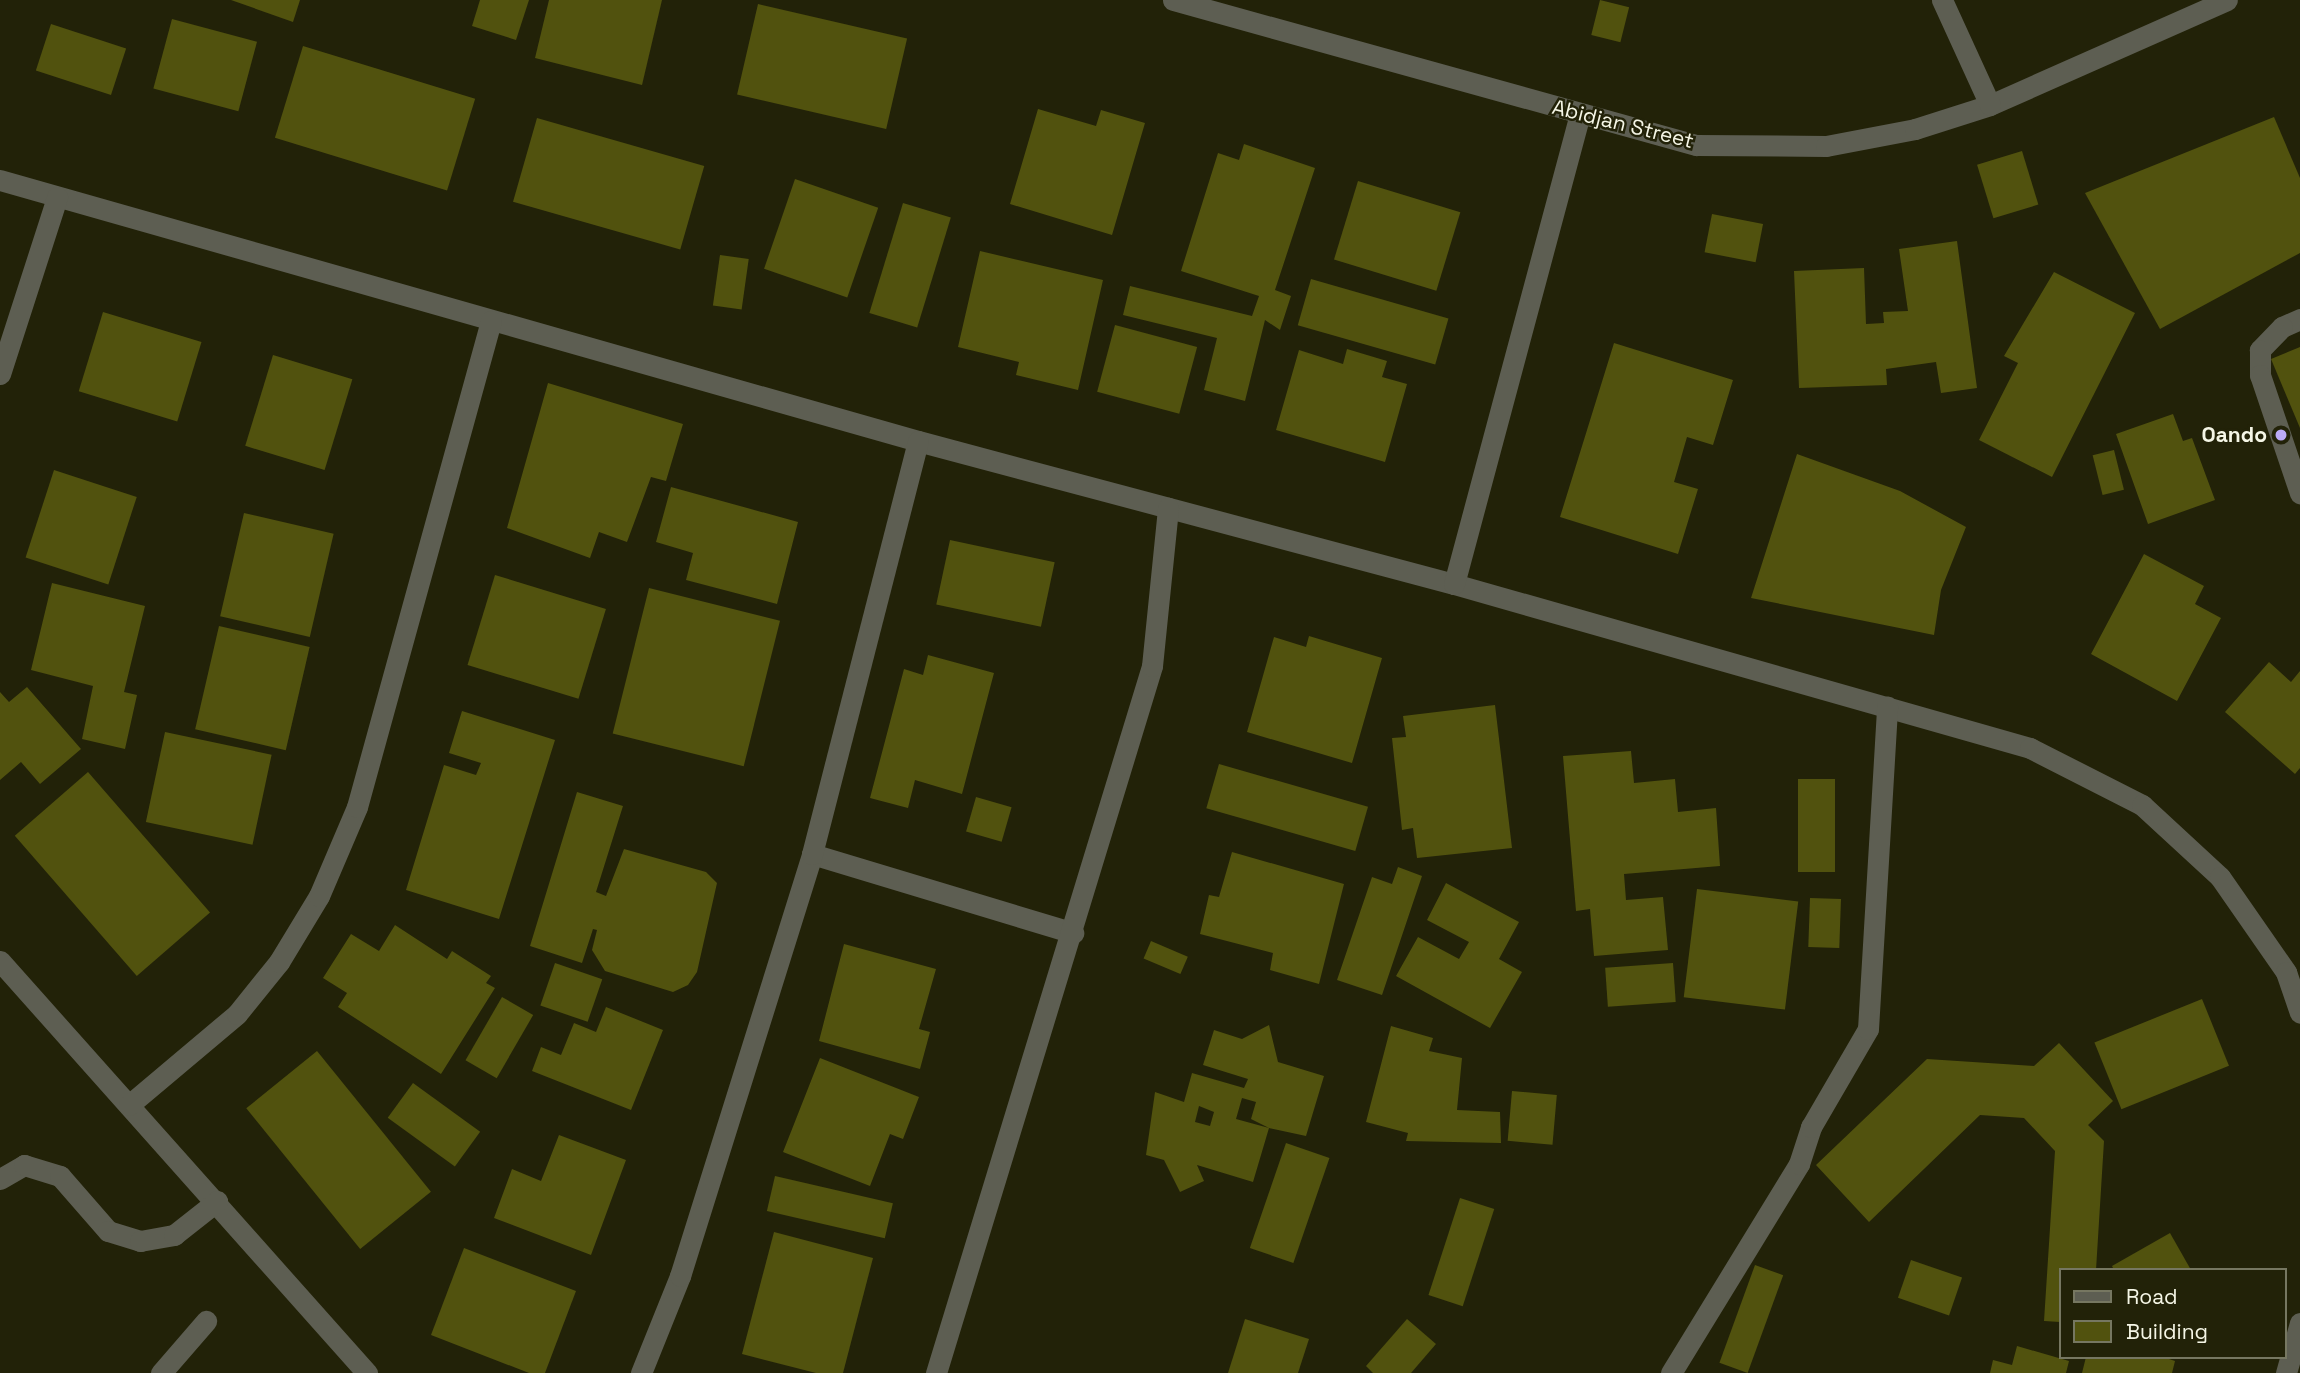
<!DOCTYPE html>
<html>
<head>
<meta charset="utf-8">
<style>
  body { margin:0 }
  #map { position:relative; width:2300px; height:1373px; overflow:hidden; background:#222208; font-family:"Space Grotesk",sans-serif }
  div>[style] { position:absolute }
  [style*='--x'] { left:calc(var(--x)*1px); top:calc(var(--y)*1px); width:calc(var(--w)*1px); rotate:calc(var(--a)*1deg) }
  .building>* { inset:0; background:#51520e; transform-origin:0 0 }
  .minor>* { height:21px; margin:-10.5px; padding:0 10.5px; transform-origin:10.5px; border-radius:10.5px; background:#5d5e52 }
  .dots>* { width:19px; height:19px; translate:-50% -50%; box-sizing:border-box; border:4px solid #222208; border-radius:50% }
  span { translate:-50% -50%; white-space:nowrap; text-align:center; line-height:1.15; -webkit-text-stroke:5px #222208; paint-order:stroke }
  .street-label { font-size:21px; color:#f5f6e6 }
  .poi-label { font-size:21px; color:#f5f6e6; font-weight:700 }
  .right { translate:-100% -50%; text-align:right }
  .legend { position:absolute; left:2059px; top:1268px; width:228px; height:91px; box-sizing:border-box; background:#222208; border:2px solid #767761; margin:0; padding:9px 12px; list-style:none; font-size:21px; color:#f5f6e6 }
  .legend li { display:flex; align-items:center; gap:14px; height:35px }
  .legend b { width:35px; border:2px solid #767761 }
</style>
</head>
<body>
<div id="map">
  <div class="building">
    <i style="clip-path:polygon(231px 0,300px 0,293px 22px)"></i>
    <i style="clip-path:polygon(480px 0,529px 0,516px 40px,472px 26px)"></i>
    <i style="clip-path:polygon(549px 0,662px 0,642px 85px,535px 58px)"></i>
    <i style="left:1600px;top:0;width:30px;height:36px;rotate:14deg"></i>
    <i style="left:758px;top:4px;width:153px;height:93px;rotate:13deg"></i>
    <i style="left:172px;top:19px;width:88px;height:72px;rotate:15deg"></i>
    <i style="left:51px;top:24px;width:79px;height:49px;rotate:18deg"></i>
    <i style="left:303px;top:46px;width:180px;height:96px;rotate:17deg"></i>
    <i style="clip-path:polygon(1038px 109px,1096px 126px,1101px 110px,1145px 123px,1112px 235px,1010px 204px)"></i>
    <i style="clip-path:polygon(2274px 117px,2300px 178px,2300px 253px,2160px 329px,2085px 193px)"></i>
    <i style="left:537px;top:118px;width:174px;height:87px;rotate:16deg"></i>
    <i style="clip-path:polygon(1244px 144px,1315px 168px,1275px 290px,1291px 296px,1280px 330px,1265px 320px,1245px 401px,1204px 390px,1217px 338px,1123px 315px,1130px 286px,1252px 316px,1259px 296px,1181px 271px,1218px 153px,1239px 160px)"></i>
    <i style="left:2022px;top:151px;width:56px;height:47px;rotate:73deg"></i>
    <i style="left:795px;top:179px;width:88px;height:95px;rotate:19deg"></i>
    <i style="left:1358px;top:181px;width:107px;height:82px;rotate:17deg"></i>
    <i style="left:903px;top:203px;width:50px;height:115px;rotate:17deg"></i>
    <i style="left:1712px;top:214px;width:52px;height:39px;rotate:11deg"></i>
    <i style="clip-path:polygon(1957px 241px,1977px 388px,1941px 393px,1936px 362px,1886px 369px,1887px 385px,1799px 388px,1794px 271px,1864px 268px,1866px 324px,1884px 323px,1883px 312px,1908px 311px,1899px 249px)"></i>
    <i style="clip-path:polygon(980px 251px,1103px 280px,1078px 390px,1016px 375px,1019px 362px,958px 347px)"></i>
    <i style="left:720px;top:255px;width:29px;height:51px;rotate:8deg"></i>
    <i style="clip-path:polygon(2054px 272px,2135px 313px,2052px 477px,1979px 440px,2018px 363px,2004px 356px)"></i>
    <i style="left:1311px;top:279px;width:143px;height:48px;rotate:16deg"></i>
    <i style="left:103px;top:312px;width:103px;height:83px;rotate:17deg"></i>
    <i style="left:1115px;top:325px;width:85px;height:69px;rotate:15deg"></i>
    <i style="clip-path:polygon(1614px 343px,1733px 380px,1713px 445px,1687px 437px,1674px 482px,1698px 489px,1678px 554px,1560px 517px)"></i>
    <i style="clip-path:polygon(2300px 347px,2300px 428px,2271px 359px)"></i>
    <i style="clip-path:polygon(1347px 349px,1387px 361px,1382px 377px,1407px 384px,1385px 462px,1276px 430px,1299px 350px,1343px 364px)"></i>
    <i style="left:273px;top:355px;width:83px;height:95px;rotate:17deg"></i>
    <i style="clip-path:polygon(548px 383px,683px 424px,666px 481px,651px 477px,627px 542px,599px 532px,590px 558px,507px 528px)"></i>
    <i style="clip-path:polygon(2173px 414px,2183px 441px,2192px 438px,2215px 500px,2148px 524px,2116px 434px)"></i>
    <i style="left:2114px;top:450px;width:41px;height:22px;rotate:76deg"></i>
    <i style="clip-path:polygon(1797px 454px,1900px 491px,1966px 527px,1941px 590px,1934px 635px,1751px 598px)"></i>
    <i style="left:54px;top:470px;width:87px;height:92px;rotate:18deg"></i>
    <i style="clip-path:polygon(671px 487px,798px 522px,777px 604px,686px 580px,693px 553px,656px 542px)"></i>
    <i style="left:244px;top:513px;width:92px;height:106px;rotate:13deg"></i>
    <i style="left:950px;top:540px;width:107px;height:66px;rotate:12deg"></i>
    <i style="clip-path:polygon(2144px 554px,2204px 586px,2195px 604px,2221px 618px,2177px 701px,2091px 654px)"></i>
    <i style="left:495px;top:575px;width:116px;height:94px;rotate:17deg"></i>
    <i style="clip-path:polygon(52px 583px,145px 606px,124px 692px,137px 695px,125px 749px,82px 739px,93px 686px,31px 670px)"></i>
    <i style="left:649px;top:588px;width:135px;height:150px;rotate:14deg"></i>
    <i style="left:219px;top:626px;width:93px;height:106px;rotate:13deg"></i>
    <i style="clip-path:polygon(1309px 636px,1382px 658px,1352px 763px,1247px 732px,1274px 637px,1306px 647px)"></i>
    <i style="clip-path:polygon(928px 655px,994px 673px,962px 794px,915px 780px,908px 808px,870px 798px,904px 669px,923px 675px)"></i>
    <i style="clip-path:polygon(2269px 662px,2291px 682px,2300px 671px,2300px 768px,2295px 774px,2225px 712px)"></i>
    <i style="clip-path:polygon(27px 687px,81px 749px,40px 784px,21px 762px,0 780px,0 692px,9px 702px)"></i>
    <i style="clip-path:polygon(1495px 705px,1512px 848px,1417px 858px,1413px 828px,1402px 830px,1392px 738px,1406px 737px,1403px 716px)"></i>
    <i style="clip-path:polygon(462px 711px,555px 740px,499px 919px,406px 890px,444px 765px,476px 775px,481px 763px,449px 753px)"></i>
    <i style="left:165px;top:732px;width:109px;height:92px;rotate:12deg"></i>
    <i style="clip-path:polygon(1631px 751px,1634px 783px,1675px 779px,1678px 812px,1716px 808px,1720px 866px,1624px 874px,1626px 900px,1663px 897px,1668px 950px,1594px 956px,1590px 909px,1576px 911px,1563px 756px)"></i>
    <i style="left:1219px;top:764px;width:155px;height:46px;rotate:16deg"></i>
    <i style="left:88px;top:772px;width:186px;height:97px;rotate:49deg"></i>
    <i style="left:1798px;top:779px;width:37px;height:93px"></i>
    <i style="clip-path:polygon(577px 792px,623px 806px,596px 892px,606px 896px,624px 849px,706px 872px,717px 883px,697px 972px,688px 985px,673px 992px,605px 971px,592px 950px,597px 930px,593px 929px,582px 963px,530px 946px)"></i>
    <i style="left:976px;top:797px;width:37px;height:36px;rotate:16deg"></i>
    <i style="clip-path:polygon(1232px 852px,1344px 884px,1319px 984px,1270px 970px,1273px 953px,1200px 934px,1209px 895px,1219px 897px)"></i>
    <i style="clip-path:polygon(1398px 867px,1422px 876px,1382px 995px,1337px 980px,1372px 877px,1392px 884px)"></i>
    <i style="clip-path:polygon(1446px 883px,1519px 922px,1499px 959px,1522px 972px,1490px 1028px,1396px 976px,1418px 937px,1459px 959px,1469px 942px,1427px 920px)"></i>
    <i style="left:1697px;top:889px;width:102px;height:109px;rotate:7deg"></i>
    <i style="left:1810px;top:898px;width:31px;height:49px;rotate:2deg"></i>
    <i style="clip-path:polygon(395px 925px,447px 959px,452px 951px,491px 976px,486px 983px,495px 988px,441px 1074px,338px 1007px,347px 993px,323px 978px,351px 934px,379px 951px)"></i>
    <i style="left:1151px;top:941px;width:40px;height:19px;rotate:23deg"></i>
    <i style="clip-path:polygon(844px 944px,936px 969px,919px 1029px,930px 1032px,920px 1069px,819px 1041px)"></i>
    <i style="left:555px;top:963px;width:50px;height:45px;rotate:19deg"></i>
    <i style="left:1673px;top:963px;width:39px;height:68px;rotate:86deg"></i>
    <i style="left:502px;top:997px;width:36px;height:73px;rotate:30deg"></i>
    <i style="left:2202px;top:999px;width:72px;height:116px;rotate:68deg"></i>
    <i style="clip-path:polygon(606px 1007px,663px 1030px,631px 1110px,532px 1071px,541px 1047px,561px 1055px,574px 1023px,596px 1032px)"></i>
    <i style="clip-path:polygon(evenodd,1269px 1025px,1278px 1062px,1324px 1076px,1306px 1136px,1269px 1128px,1253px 1182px,1197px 1165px,1204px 1181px,1180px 1192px,1164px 1160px,1146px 1155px,1155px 1092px,1184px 1102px,1192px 1073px,1244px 1088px,1248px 1079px,1203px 1065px,1214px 1030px,1242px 1039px,1269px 1025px,1242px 1098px,1256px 1102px,1251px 1119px,1269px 1128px,1236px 1119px,1242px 1098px,1269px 1025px,1199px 1106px,1214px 1112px,1210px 1126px,1195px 1122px,1199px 1106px)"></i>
    <i style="clip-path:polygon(1391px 1026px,1433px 1038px,1429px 1051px,1462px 1058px,1457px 1110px,1500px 1112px,1501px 1143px,1406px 1141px,1408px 1133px,1366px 1122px)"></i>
    <i style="clip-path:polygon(2059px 1043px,2113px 1101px,2088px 1125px,2104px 1141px,2096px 1270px,2060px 1270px,2060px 1322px,2044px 1321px,2055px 1151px,2024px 1118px,1980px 1115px,1869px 1222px,1816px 1165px,1927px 1059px,2034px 1066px)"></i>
    <i style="left:317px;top:1051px;width:181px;height:91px;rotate:51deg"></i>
    <i style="clip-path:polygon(820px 1058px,919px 1097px,903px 1139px,890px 1134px,870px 1186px,783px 1152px)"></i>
    <i style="left:413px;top:1083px;width:83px;height:43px;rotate:36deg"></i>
    <i style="left:1512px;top:1091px;width:45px;height:50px;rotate:5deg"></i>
    <i style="clip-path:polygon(559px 1135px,626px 1160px,591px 1255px,494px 1218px,512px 1169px,541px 1181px)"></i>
    <i style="left:1286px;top:1143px;width:46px;height:111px;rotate:19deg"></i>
    <i style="left:775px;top:1176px;width:121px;height:36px;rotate:13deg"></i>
    <i style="left:1460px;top:1198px;width:36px;height:102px;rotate:18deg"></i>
    <i style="clip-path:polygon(774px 1232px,873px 1258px,843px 1373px,816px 1373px,742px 1354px)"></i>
    <i style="clip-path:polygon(2170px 1233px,2191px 1270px,2114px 1270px,2112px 1266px)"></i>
    <i style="clip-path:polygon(464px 1248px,576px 1291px,545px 1373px,529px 1373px,431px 1335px)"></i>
    <i style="left:1911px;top:1260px;width:54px;height:40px;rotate:19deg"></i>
    <i style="left:1755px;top:1265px;width:30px;height:104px;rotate:20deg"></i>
    <i style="clip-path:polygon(1245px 1319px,1309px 1339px,1298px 1373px,1228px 1373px)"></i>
    <i style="clip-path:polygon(1407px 1319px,1436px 1344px,1411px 1373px,1373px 1373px,1366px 1366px)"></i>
    <i style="clip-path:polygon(2017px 1346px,2069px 1361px,2066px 1373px,1990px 1373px,1993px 1360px,2012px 1365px)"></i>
    <i style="clip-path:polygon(2086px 1357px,2163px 1357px,2175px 1361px,2172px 1373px,2082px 1373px)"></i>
  </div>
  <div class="minor">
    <i style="--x:1173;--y:0;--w:543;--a:15.5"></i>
    <i style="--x:1696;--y:145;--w:130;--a:0.4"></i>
    <i style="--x:1826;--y:146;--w:91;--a:-10.8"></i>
    <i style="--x:1915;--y:129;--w:79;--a:-17.7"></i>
    <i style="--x:1990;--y:105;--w:259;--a:-23.9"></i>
    <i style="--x:1942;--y:0;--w:115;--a:65.4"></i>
    <i style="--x:0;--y:180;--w:954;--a:15.87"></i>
    <i style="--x:918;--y:441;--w:555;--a:14.94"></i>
    <i style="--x:1454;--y:584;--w:599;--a:15.89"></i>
    <i style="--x:2030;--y:748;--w:126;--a:27"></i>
    <i style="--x:2142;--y:805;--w:106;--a:42.7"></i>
    <i style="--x:2220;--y:877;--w:116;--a:55.2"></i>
    <i style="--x:2286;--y:972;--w:43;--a:71.1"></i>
    <i style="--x:2300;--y:319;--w:20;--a:156"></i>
    <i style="--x:2282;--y:327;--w:32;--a:134"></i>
    <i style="--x:2260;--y:350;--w:25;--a:90"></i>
    <i style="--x:2260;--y:375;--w:125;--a:71.3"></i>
    <i style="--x:0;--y:374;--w:186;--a:-72.1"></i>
    <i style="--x:1454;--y:584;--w:487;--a:-75"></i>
    <i style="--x:812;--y:854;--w:273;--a:16.8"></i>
    <i style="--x:0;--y:961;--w:552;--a:48.31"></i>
    <i style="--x:129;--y:1105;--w:141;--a:-40.1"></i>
    <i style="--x:237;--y:1014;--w:67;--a:-51.1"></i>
    <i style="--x:279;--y:962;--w:77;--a:-58.8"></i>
    <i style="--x:319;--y:896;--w:97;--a:-66.9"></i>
    <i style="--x:357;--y:807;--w:504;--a:-74.59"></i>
    <i style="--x:0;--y:1179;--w:28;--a:-30"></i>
    <i style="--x:24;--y:1165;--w:38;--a:17"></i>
    <i style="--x:60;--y:1176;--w:73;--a:48.9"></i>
    <i style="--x:108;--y:1231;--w:34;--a:17"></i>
    <i style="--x:140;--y:1241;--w:35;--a:-10"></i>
    <i style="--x:174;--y:1235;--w:55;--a:-38.3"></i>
    <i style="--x:161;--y:1373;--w:69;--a:-49.1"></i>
    <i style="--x:641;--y:1373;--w:105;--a:-68.1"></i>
    <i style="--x:680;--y:1276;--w:442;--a:-72.6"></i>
    <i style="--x:812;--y:854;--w:426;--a:-75.6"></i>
    <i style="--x:936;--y:1373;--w:739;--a:-73.01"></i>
    <i style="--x:1152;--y:666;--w:159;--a:-84.2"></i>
    <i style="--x:1671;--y:1373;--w:245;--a:-58.5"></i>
    <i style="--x:1799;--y:1164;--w:39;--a:-72"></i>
    <i style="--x:1811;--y:1127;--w:113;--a:-59.8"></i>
    <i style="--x:1868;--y:1029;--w:323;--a:-86.6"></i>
    <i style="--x:2286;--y:1373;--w:52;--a:-74.4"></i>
  </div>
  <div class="dots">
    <i style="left:2281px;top:435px;background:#bbaaf6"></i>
  </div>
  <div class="street-label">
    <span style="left:1623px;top:124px;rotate:14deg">Abidjan Street</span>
  </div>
  <div class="poi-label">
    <span class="right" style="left:2267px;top:435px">Oando</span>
  </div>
  <ul class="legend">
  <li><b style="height:9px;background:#5d5e52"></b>Road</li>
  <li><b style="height:19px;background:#51520e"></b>Building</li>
  </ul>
</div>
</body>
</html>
